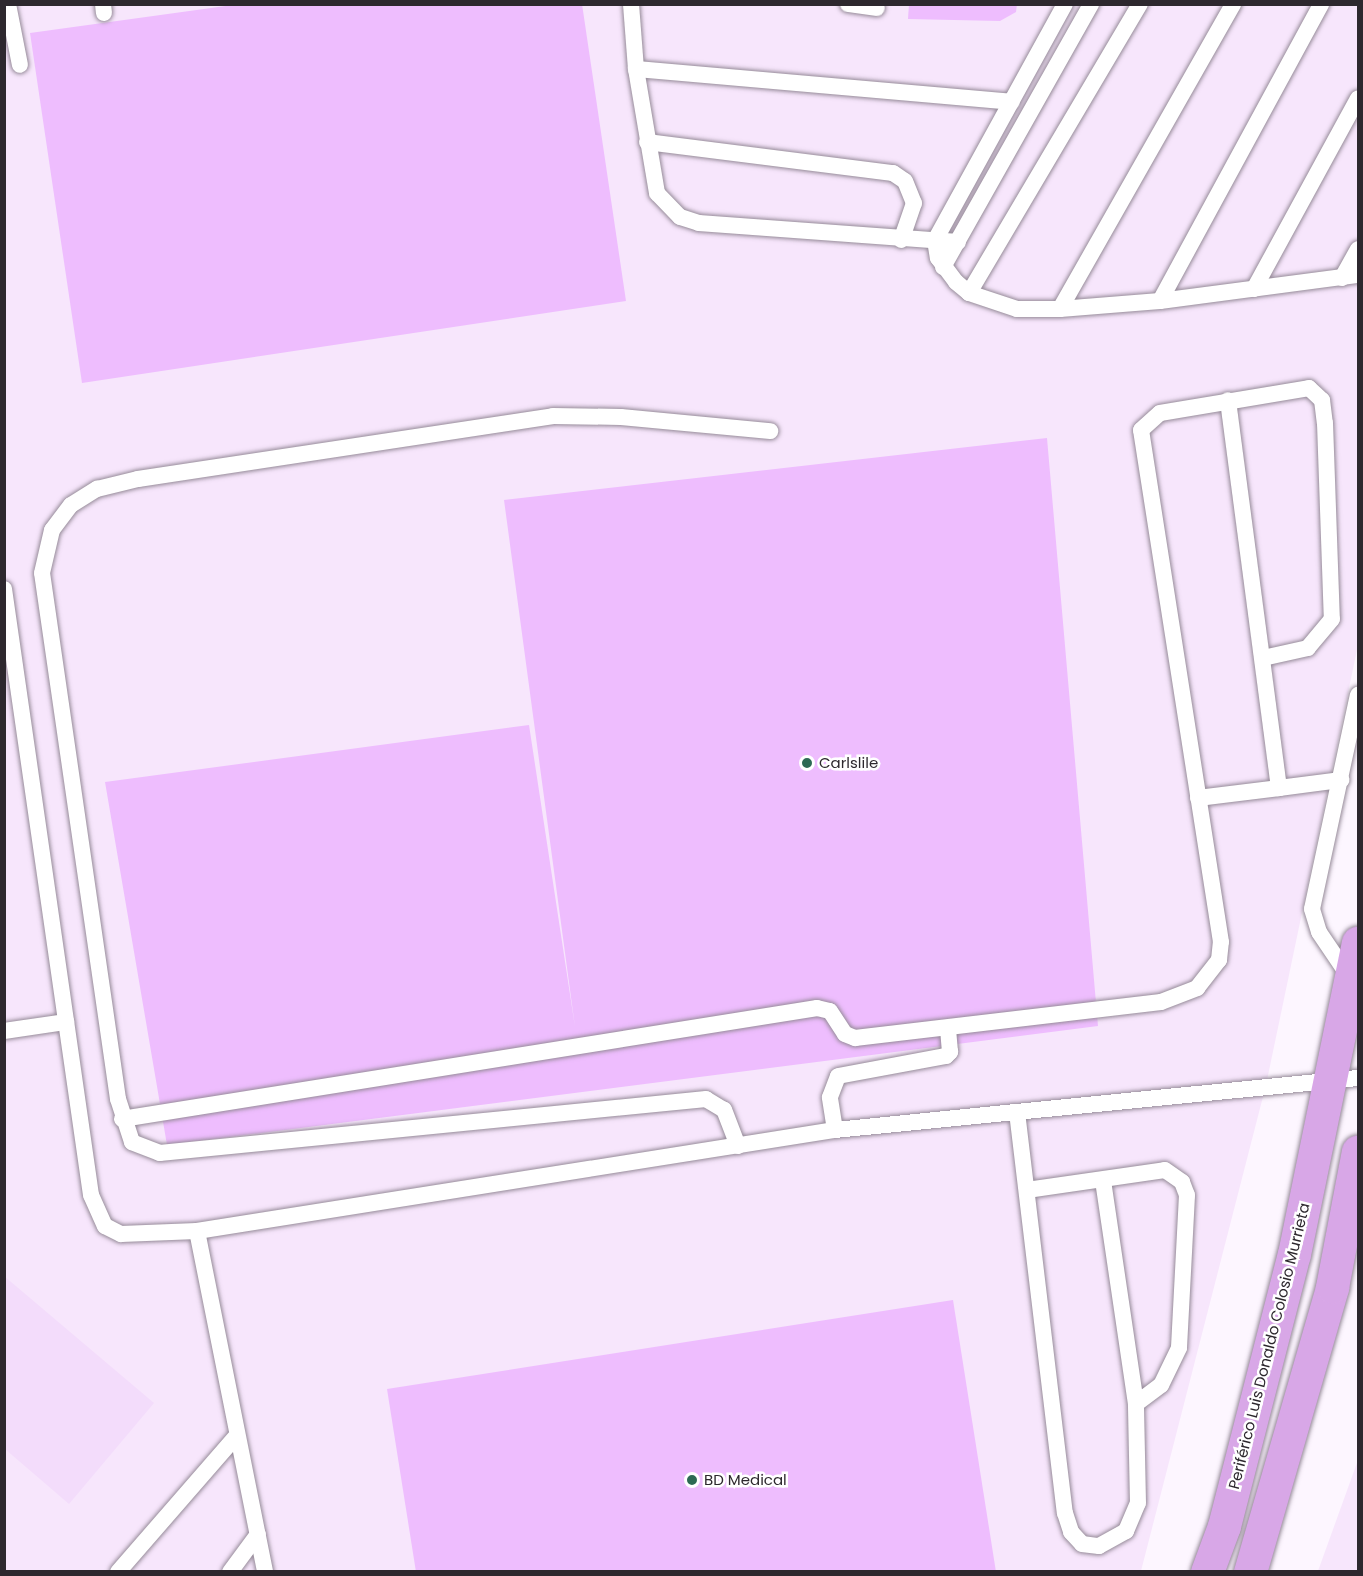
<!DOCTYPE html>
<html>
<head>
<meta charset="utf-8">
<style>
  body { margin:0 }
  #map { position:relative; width:1363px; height:1576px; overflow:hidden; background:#fdf6ff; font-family:Poppins,sans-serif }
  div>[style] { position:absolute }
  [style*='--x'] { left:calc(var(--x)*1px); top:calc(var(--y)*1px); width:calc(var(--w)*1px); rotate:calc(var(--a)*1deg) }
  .built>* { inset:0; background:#f7e6fc }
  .green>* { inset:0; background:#f3dcfb }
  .building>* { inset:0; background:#eebdfe }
  .roads { filter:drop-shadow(0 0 2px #968b99) drop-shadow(0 0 2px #968b99) }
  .service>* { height:16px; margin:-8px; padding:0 8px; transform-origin:8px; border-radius:8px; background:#fff }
  .primary>* { height:33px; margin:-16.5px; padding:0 16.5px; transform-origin:16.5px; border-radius:16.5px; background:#d8a7e7 }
  .dots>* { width:16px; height:16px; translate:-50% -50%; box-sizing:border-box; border:3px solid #fff; border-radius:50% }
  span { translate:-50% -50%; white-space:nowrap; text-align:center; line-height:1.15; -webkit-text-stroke:5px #fff; paint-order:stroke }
  .poi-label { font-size:15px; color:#2d282e }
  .left { translate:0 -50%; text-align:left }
  .street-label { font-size:15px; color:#2d282e }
  .frame { position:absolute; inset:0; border:6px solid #2d282e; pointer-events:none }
</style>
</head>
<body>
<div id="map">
  <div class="built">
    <i style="clip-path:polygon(5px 5px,1358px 5px,1358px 645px,1266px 1085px,1141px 1571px,5px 1572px)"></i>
    <i style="clip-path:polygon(1358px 1460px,1358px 1571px,1318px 1571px)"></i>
  </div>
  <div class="green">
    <i style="clip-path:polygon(4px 1276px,154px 1403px,69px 1504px,5px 1449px)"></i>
  </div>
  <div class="building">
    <i style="clip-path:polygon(240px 4px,582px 4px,626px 301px,82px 383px,30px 33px)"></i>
    <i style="clip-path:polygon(909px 4px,1017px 4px,1016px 12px,1000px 21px,908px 19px)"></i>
    <i style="clip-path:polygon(1047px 438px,1098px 1026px,167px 1145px,105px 782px,529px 725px,575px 1027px,504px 500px)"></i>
    <i style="clip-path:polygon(953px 1300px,996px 1572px,416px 1572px,387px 1389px)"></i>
  </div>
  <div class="roads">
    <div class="service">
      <i style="--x:8;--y:4;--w:62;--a:78.9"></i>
      <i style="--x:103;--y:4;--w:9;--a:84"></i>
      <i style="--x:631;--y:4;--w:65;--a:85.6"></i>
      <i style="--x:848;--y:4;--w:29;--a:8"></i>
      <i style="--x:1065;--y:4;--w:269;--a:118.8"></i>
      <i style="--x:935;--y:240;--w:18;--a:81"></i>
      <i style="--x:938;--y:258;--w:30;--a:53"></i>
      <i style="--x:956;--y:282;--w:17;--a:40"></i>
      <i style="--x:969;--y:293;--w:51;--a:18.4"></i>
      <i style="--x:1017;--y:309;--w:43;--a:0"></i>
      <i style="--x:1060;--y:309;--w:100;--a:-4.6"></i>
      <i style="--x:1160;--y:301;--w:200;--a:-7.5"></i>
      <i style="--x:647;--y:142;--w:248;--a:7.2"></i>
      <i style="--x:893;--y:173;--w:14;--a:34"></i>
      <i style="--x:905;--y:181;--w:24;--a:68"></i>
      <i style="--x:914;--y:203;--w:39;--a:109"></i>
      <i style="--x:958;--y:242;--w:260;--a:-175.8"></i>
      <i style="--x:699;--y:223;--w:20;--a:-162"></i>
      <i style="--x:680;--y:217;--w:33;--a:-134"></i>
      <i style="--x:657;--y:193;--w:126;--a:-99.6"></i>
      <i style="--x:636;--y:69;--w:377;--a:5"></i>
      <i style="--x:943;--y:267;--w:302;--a:-60.6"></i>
      <i style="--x:1342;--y:278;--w:33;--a:-61"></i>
      <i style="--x:1254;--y:289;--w:217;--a:-61.4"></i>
      <i style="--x:969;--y:293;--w:336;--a:-59.4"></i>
      <i style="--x:1160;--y:301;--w:338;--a:-61.5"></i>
      <i style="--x:1060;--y:309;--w:351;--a:-60.4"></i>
      <i style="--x:4;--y:589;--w:612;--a:81.83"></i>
      <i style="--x:91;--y:1195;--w:34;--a:66"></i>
      <i style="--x:105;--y:1226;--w:18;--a:27"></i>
      <i style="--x:121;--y:1234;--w:76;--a:-2.3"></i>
      <i style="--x:197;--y:1231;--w:646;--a:-9"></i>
      <i style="--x:835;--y:1130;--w:526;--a:-5.68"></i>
      <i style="--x:1279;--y:788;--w:63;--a:-7.4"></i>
      <i style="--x:1198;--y:798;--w:82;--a:-7"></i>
      <i style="--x:1279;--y:788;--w:391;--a:-97.5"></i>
      <i style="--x:1350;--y:978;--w:55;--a:-124"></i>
      <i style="--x:1319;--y:932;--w:24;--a:-107"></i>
      <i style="--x:1312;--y:909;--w:219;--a:-77.9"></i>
      <i style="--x:4;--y:1031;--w:63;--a:-8.3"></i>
      <i style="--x:1017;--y:1112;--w:404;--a:83.2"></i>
      <i style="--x:1065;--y:1513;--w:20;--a:72"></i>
      <i style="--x:1071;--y:1532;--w:16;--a:47"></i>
      <i style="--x:1082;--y:1544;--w:17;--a:7"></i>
      <i style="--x:1099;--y:1546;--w:31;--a:-29"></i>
      <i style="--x:1126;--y:1531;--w:30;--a:-67"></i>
      <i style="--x:1138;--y:1503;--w:99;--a:-91.2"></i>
      <i style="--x:1136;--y:1404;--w:226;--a:-98.4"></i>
      <i style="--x:122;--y:1119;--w:704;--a:-9.07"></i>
      <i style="--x:817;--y:1008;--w:13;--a:13"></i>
      <i style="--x:830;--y:1011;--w:27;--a:57"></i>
      <i style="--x:845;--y:1034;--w:11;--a:22"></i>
      <i style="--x:855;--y:1038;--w:308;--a:-6.7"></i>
      <i style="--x:1161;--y:1002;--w:39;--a:-21"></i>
      <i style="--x:1197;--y:988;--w:36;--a:-52"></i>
      <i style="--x:1219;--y:960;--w:18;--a:-84"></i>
      <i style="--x:1221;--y:942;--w:518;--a:-98.88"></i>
      <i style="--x:1141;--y:430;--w:25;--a:-42"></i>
      <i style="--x:1160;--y:413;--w:151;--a:-9.5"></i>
      <i style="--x:1309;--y:388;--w:18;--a:43"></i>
      <i style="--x:1322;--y:400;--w:23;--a:83"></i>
      <i style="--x:1325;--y:423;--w:196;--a:88"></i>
      <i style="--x:1332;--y:619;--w:38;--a:130"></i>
      <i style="--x:1308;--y:648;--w:46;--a:167.5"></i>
      <i style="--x:835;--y:1130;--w:33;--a:-99"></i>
      <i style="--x:830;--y:1097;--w:22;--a:-69"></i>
      <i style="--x:838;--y:1076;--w:110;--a:-10.5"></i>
      <i style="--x:946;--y:1056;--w:6;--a:-45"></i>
      <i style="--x:950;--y:1052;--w:23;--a:-95"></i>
      <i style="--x:738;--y:1146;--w:39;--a:-111"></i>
      <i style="--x:724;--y:1110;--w:21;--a:-149"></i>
      <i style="--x:706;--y:1099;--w:549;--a:174.35"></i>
      <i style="--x:160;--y:1153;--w:30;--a:-159"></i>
      <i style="--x:132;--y:1142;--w:45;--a:-108"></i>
      <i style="--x:118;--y:1099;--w:531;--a:-98.22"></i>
      <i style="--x:42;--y:573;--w:44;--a:-76.9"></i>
      <i style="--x:52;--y:530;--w:31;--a:-53"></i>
      <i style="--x:71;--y:505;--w:31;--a:-32"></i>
      <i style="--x:97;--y:489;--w:42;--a:-13.7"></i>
      <i style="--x:138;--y:479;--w:420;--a:-8.6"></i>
      <i style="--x:553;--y:416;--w:68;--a:0.8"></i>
      <i style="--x:621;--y:417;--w:150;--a:5.4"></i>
      <i style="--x:1027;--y:1190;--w:139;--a:-8.2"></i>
      <i style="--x:1165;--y:1170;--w:21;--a:35"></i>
      <i style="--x:1182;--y:1182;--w:14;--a:69"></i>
      <i style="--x:1187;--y:1195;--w:153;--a:93"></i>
      <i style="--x:1179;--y:1348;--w:41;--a:115.9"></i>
      <i style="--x:1161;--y:1385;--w:31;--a:143"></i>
      <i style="--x:197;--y:1231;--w:348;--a:78.7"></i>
      <i style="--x:118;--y:1572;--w:181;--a:-49"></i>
      <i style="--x:230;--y:1572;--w:47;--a:-53.6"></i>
    </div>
    <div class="primary">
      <i style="--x:1207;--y:1572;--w:49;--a:-69.7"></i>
      <i style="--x:1224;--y:1526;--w:281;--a:-75.6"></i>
      <i style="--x:1294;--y:1254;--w:318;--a:-78.4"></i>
      <i style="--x:1250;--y:1572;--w:297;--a:-73.9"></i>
      <i style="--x:1332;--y:1287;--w:138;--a:-79.2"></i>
    </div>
  </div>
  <div class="dots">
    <i style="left:807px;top:763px;background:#2d6954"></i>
    <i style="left:692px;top:1480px;background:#2d6954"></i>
  </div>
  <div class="poi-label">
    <span class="left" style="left:819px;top:763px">Carlslile</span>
    <span class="left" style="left:704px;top:1480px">BD Medical</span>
  </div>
  <div class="street-label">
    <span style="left:1269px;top:1346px;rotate:-76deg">Periférico Luis Donaldo Colosio Murrieta</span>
  </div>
  <div class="frame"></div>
</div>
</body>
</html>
